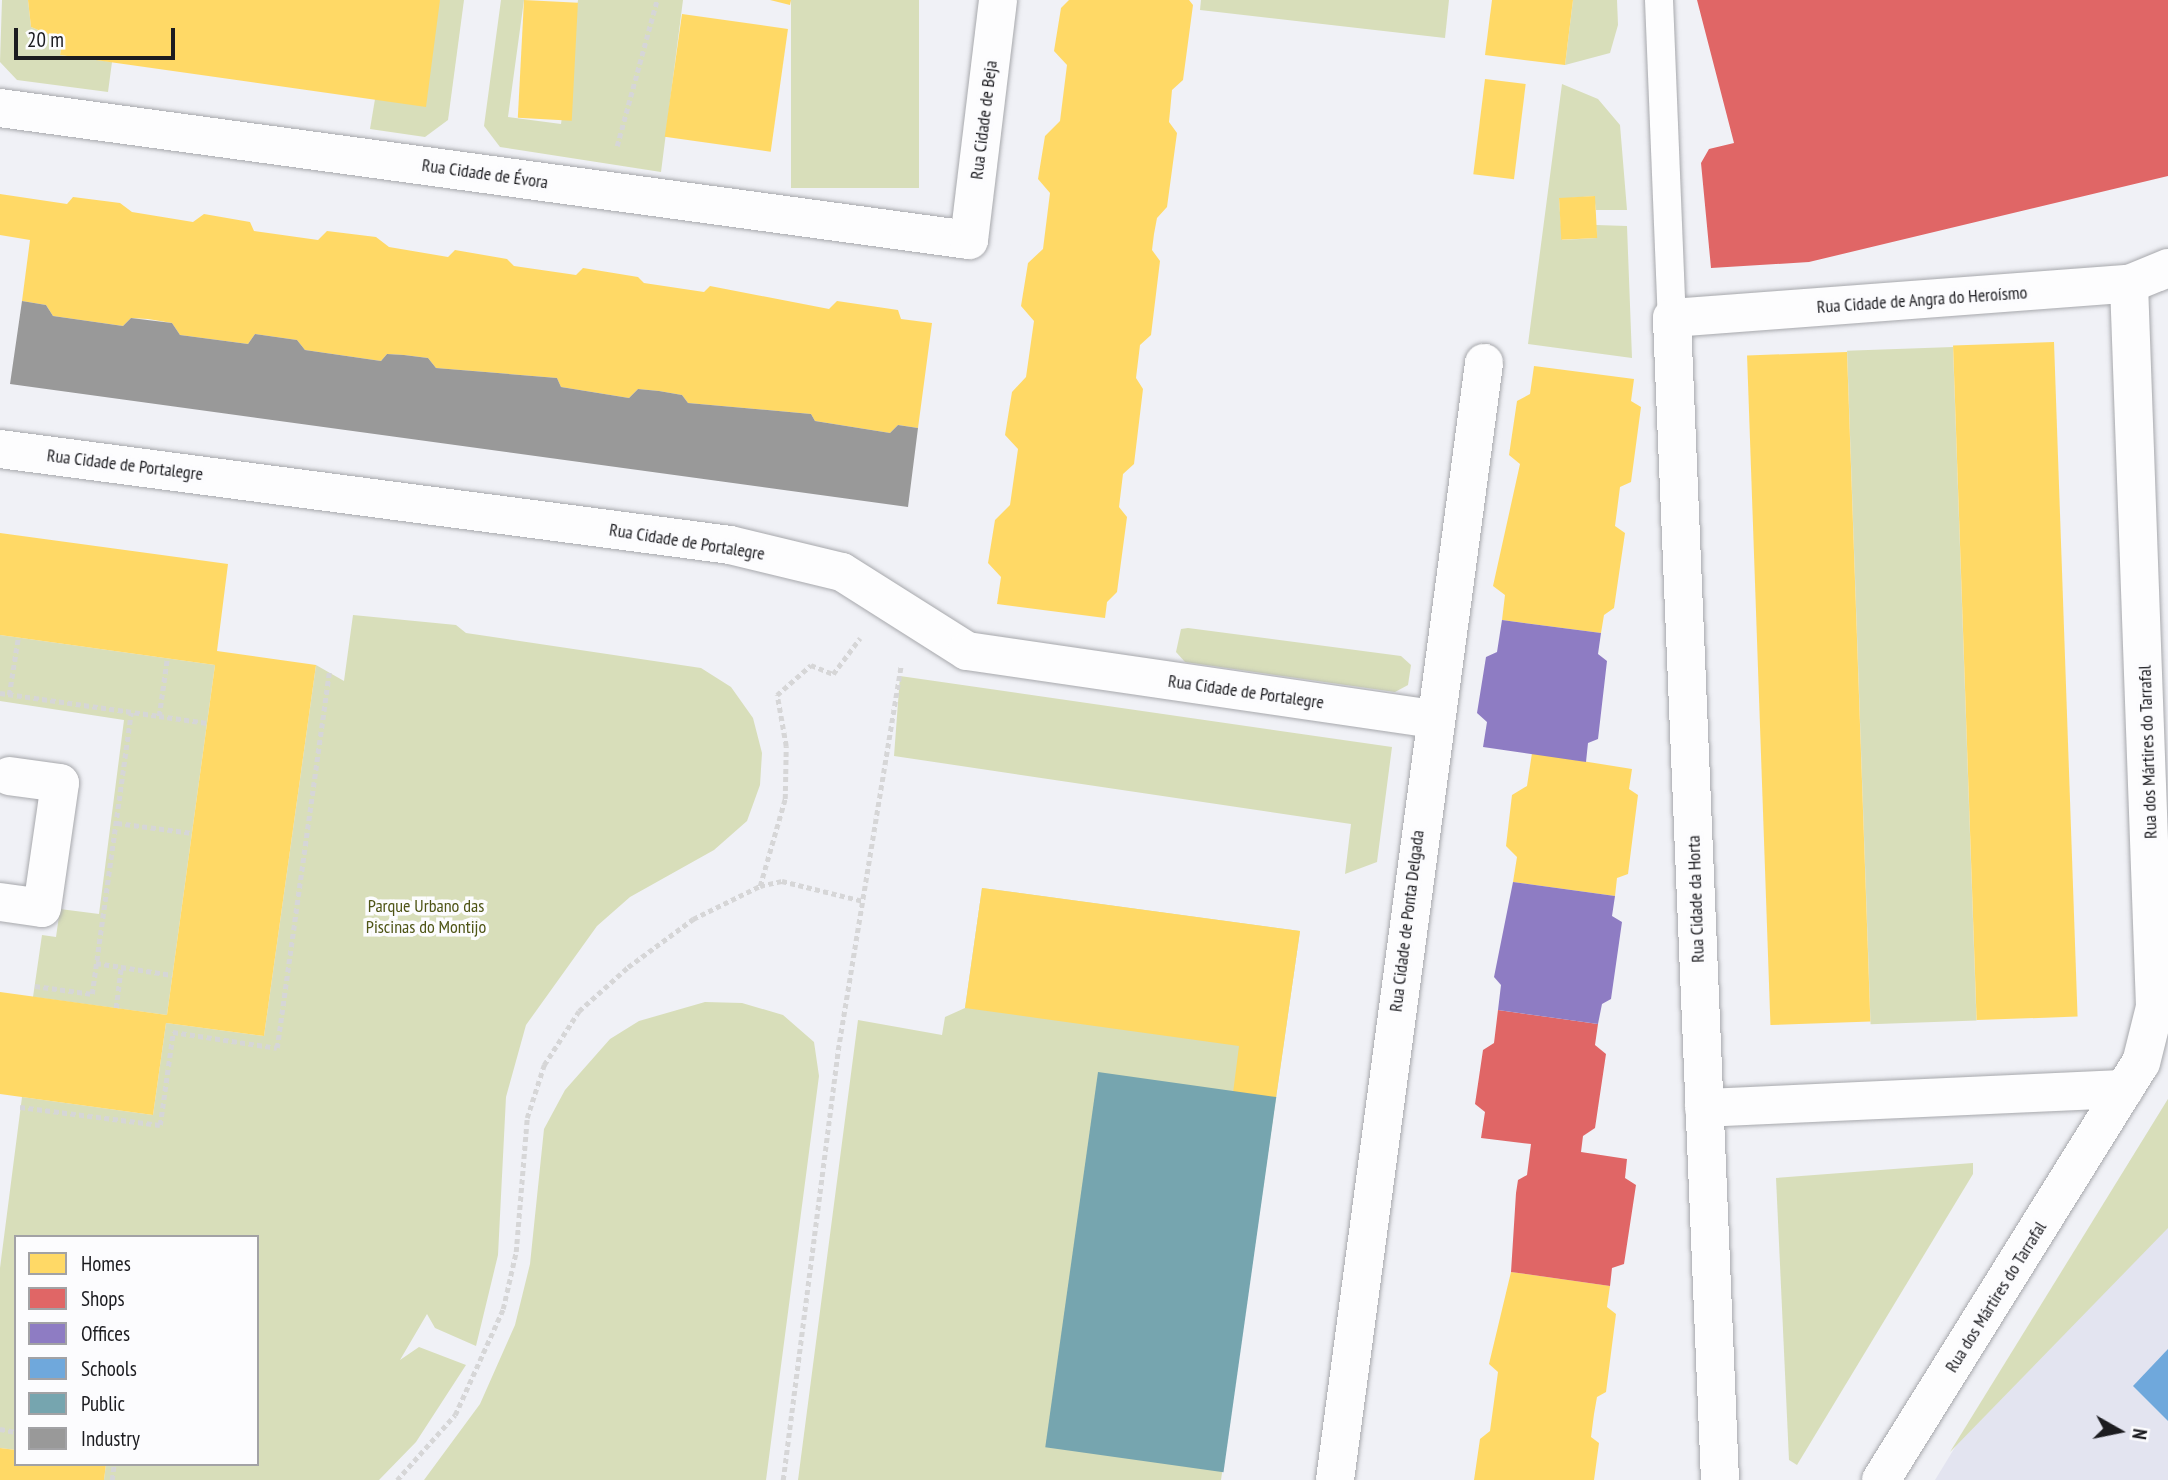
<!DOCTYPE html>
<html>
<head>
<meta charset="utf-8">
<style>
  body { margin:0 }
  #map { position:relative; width:2168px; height:1480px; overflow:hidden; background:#f0f1f6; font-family:"PT Sans Narrow",sans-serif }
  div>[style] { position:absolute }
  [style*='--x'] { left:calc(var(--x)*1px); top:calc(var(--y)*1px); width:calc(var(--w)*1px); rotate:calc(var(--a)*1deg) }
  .built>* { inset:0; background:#e3e4f0 }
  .green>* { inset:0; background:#d8deba; transform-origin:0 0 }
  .homes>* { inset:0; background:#ffd966; transform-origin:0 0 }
  .shops>* { inset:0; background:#e06666 }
  .offices>* { inset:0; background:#8e7cc3 }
  .schools>* { inset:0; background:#6fa8dc }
  .public>* { inset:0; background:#76a5af; transform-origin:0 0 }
  .industry>* { inset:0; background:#999 }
  .path>* { height:4.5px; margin-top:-2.25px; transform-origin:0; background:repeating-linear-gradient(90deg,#d6d6d7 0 5px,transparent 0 8.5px) }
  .roads { filter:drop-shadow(0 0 2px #a7a8ac) drop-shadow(0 0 2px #a7a8ac) }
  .lane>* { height:28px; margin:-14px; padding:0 14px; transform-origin:14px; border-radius:14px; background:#fdfdfe }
  .street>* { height:38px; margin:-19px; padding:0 19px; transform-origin:19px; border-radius:19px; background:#fdfdfe }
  span { translate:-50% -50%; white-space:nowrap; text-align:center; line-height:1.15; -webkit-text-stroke:7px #fcfcfe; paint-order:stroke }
  .street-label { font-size:18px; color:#1c1c20 }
  .park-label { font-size:18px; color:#4e5415 }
  .legend { position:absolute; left:14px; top:1235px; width:245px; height:231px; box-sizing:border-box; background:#fcfcfe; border:2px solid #a2a2a5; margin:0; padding:9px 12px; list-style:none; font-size:21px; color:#1c1c20 }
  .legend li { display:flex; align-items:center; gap:14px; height:35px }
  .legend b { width:35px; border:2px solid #a2a2a5 }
  .north { position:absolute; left:2084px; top:1396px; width:70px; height:70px; -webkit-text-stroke:5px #fcfcfe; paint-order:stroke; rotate:99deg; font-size:19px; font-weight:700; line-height:28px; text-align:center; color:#1c1c20 }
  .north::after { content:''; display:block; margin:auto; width:24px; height:32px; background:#1c1c20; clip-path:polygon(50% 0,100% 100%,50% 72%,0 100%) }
  .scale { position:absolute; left:14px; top:28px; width:161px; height:32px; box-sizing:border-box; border:4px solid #1c1c20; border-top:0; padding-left:9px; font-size:21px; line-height:24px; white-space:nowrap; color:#1c1c20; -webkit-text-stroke:5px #fcfcfe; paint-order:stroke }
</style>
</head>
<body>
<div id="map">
  <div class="built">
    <i style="clip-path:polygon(2168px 1099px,2168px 1480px,1935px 1480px)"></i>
  </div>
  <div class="green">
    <i style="clip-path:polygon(2px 0,28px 0,31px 27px,63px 40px,60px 55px,112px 62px,108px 92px,17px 80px,0 62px)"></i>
    <i style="clip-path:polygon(440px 0,464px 0,448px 120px,425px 137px,370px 129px,375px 99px)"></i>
    <i style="clip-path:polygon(501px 0,524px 0,508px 117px,561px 124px,578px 0,683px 0,661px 172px,500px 147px,484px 126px)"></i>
    <i style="left:791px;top:0;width:128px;height:188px"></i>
    <i style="clip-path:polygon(1201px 0,1449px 0,1445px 38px,1200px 10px)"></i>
    <i style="clip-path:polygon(1573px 0,1617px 0,1618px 25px,1610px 53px,1565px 65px)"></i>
    <i style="clip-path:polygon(1562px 84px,1598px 99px,1620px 125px,1627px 210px,1596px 210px,1594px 196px,1559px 199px,1562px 240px,1597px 238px,1596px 225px,1627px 226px,1632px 358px,1528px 344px)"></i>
    <i style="left:1953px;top:347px;width:674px;height:106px;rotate:88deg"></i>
    <i style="clip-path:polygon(353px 615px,456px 625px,466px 633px,701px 668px,731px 687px,753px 718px,762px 753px,760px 785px,747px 821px,714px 850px,630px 897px,597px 926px,526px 1025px,506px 1097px,498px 1255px,476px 1346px,435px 1328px,427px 1314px,400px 1360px,419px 1347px,466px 1365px,416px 1442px,379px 1480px,104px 1480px,106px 1464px,257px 1464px,257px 1237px,16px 1237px,16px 1450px,0 1448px,0 1268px,22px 1097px,153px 1115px,166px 1023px,264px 1036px,316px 665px,344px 681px)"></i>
    <i style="clip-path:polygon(1188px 628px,1401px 656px,1411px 665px,1408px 685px,1395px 692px,1185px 662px,1176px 652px,1181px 629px)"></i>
    <i style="clip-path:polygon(0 635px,215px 665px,167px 1015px,33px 997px,42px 935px,56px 937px,60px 909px,99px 914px,124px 720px,0 701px)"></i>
    <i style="clip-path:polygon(900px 676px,1392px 747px,1377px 862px,1345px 874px,1351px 824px,894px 756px)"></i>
    <i style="clip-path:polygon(982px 888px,1300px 931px,1221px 1480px,798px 1480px,858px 1020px,942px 1035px,945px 1017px,965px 1008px)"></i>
    <i style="clip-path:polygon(705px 1002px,742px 1003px,783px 1015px,814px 1042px,819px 1076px,766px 1480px,424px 1480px,480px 1404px,515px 1325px,530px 1264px,544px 1129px,565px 1090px,610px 1039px,639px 1021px)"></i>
    <i style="clip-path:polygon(2168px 1099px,2168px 1228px,1950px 1452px)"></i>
    <i style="clip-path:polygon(1973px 1163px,1973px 1174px,1797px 1465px,1789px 1460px,1776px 1178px)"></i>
  </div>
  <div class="homes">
    <i style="clip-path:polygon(28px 0,440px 0,426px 107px,60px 55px,63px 40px,31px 27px)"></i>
    <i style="left:524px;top:0;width:54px;height:118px;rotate:3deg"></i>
    <i style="clip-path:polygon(770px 0,791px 0,790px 5px)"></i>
    <i style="clip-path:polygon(1069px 0,1189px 0,1193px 5px,1183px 80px,1172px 90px,1169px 122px,1177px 133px,1167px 207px,1157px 218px,1154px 234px,1152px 250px,1160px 261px,1151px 335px,1140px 345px,1136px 378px,1143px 389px,1134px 464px,1123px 474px,1119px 507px,1127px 517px,1117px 592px,1107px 602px,1105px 618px,997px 604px,1001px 577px,988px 563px,995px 520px,1010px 505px,1018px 449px,1005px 435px,1012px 392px,1026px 377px,1034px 321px,1021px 306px,1028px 263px,1043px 249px,1050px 193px,1038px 179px,1045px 136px,1060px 121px,1067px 65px,1054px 51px,1061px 8px)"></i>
    <i style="clip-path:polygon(1492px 0,1573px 0,1565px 65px,1485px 55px)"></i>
    <i style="left:682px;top:14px;width:107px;height:124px;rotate:8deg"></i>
    <i style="left:1485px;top:79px;width:41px;height:96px;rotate:7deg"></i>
    <i style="clip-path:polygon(0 194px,67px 204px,73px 197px,120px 203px,132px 212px,193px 222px,204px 214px,250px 222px,254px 231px,318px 240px,327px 231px,376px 237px,389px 247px,448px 257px,455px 250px,507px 259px,514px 266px,576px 275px,583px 268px,638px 277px,644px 283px,704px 292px,710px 286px,829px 309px,837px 301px,898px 310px,901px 319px,932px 323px,918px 428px,898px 425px,890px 433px,815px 421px,811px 414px,688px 403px,682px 395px,659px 391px,638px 389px,629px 398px,561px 387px,557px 378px,436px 368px,428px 358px,404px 355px,387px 354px,381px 361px,305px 350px,297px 340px,255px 334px,248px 344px,180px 335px,172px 323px,148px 319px,131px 318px,123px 326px,53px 316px,46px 305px,22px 301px,30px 240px,0 235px)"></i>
    <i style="left:1595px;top:196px;width:42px;height:36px;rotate:87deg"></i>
    <i style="left:2054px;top:342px;width:675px;height:101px;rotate:88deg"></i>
    <i style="left:1847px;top:352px;width:670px;height:100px;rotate:88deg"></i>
    <i style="clip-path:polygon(1534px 366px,1634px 379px,1631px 401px,1641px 407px,1631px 482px,1620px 487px,1615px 526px,1625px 533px,1614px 608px,1604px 615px,1601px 633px,1502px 620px,1505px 595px,1493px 586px,1520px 464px,1509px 455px,1517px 401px,1530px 394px)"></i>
    <i style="clip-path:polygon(0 533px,228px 564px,217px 651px,316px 665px,264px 1036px,166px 1023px,153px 1115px,0 1094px,0 992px,167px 1015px,215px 665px,0 635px)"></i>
    <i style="clip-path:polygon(1532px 753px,1632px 769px,1629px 789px,1638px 795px,1628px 874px,1617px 878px,1615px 896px,1513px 882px,1517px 857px,1506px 846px,1512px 795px,1527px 786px)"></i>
    <i style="clip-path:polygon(982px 888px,1300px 931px,1276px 1098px,1233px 1093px,1239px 1046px,965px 1008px)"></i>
    <i style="clip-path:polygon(1511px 1272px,1610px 1286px,1607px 1307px,1616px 1314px,1606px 1392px,1597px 1397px,1594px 1414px,1591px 1437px,1599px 1443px,1594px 1480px,1474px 1480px,1480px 1439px,1490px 1431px,1498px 1372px,1489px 1364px)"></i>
    <i style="clip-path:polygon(0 1448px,16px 1450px,16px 1464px,106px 1464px,104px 1480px,0 1480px)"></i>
  </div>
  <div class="shops">
    <i style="clip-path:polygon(1697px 0,2168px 0,2168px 176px,1809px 262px,1711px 268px,1701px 163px,1709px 149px,1734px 143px)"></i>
    <i style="clip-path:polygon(1498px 1010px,1598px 1024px,1595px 1045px,1606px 1054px,1595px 1128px,1583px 1136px,1581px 1152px,1627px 1159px,1625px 1178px,1636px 1185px,1624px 1264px,1612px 1268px,1610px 1286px,1511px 1272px,1516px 1193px,1518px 1180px,1527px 1175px,1531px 1144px,1481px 1138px,1485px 1112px,1475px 1104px,1483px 1050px,1494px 1043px)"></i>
  </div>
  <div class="offices">
    <i style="clip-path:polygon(1502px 620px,1601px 633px,1598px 654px,1607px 661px,1598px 739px,1588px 743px,1586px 762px,1483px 747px,1487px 722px,1477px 713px,1486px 657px,1497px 652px)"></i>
    <i style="clip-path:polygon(1513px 882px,1615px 896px,1612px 916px,1622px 922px,1611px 999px,1602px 1004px,1598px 1024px,1498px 1010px,1501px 985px,1494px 977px)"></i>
  </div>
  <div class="schools">
    <i style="clip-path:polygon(2168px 1349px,2168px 1421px,2133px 1386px)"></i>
  </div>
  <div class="public">
    <i style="left:1098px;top:1072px;width:180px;height:379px;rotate:8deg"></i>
  </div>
  <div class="industry">
    <i style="clip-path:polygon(22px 301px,46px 305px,53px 316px,123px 326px,131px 318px,172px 323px,180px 335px,248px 344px,255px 334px,297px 340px,305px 350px,381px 361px,387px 354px,404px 355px,428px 358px,436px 368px,557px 378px,561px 387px,629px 398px,638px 389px,659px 391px,682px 395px,688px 403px,811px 414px,815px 421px,890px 433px,898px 425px,918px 428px,908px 507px,10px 384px)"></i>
  </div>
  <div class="path">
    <i style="--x:617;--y:146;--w:151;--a:-74.7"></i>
    <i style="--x:0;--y:693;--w:161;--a:8.2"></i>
    <i style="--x:159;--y:716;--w:58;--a:-82"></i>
    <i style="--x:9;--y:695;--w:58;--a:-81"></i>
    <i style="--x:159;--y:716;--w:49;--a:8.3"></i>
    <i style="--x:117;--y:823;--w:76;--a:7.6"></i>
    <i style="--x:760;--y:886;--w:23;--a:-13"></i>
    <i style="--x:782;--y:881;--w:83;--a:13.9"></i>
    <i style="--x:96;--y:963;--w:77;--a:9"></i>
    <i style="--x:35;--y:986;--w:58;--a:8"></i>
    <i style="--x:92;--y:994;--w:284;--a:-82.1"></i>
    <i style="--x:116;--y:1008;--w:41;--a:-83"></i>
    <i style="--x:20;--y:1107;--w:141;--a:7.3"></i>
    <i style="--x:160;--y:1125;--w:94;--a:-82"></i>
    <i style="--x:173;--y:1032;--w:105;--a:8.7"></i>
    <i style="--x:277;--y:1048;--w:379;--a:-82.1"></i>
    <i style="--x:0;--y:1429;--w:16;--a:11"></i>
    <i style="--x:112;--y:1480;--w:16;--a:-83"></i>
    <i style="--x:397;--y:1480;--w:87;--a:-48.3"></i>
    <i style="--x:455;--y:1415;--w:116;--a:-65.6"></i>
    <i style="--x:503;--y:1309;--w:58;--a:-77.2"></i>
    <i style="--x:516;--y:1252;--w:134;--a:-85.3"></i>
    <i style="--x:527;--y:1118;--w:56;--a:-72.2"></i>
    <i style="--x:544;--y:1065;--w:64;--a:-57.1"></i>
    <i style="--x:579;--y:1011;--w:66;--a:-41.9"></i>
    <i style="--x:628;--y:967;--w:81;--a:-36.4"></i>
    <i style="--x:693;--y:919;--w:75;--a:-26.2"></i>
    <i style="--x:760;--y:886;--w:91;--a:-74"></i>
    <i style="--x:785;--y:799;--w:53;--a:-88.9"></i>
    <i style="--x:786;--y:746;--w:52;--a:-100"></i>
    <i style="--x:777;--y:695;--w:45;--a:-41.4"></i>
    <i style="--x:811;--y:665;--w:24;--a:22"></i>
    <i style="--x:833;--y:674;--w:45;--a:-53.1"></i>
    <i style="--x:783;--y:1480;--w:434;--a:-82.7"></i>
    <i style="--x:838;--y:1050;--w:388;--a:-80.7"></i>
  </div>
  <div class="roads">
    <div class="lane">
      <i style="--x:1659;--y:0;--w:318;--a:87.7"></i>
    </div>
    <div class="street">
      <i style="--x:0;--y:108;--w:978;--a:7.76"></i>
      <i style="--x:969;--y:240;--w:242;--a:-83.1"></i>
      <i style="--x:0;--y:449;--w:736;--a:7.49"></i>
      <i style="--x:730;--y:545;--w:115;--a:13.6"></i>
      <i style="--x:842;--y:572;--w:148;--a:32.3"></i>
      <i style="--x:967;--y:651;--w:471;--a:8.3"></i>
      <i style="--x:0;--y:902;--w:42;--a:8.1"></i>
      <i style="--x:42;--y:908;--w:126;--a:-81.8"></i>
      <i style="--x:60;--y:783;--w:51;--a:-172.2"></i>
      <i style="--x:1704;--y:1108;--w:421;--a:-2.6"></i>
      <i style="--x:1335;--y:1480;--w:1127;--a:-82.4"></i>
      <i style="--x:1720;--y:1480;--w:1163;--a:-92.37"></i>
      <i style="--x:1672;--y:318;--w:458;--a:-4.3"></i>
      <i style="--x:2129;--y:284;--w:42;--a:-22.3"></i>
      <i style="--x:1881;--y:1480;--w:491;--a:-58.1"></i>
      <i style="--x:2141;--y:1063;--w:58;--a:-76"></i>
      <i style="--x:2155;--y:1007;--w:723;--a:-92.06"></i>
    </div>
  </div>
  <div class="street-label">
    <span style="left:984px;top:120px;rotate:-83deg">Rua Cidade de Beja</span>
    <span style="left:485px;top:174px;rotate:8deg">Rua Cidade de Évora</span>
    <span style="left:1922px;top:300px;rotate:-4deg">Rua Cidade de Angra do Heroísmo</span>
    <span style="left:125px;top:465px;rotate:7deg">Rua Cidade de Portalegre</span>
    <span style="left:687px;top:542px;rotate:9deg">Rua Cidade de Portalegre</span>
    <span style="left:1246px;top:692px;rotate:8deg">Rua Cidade de Portalegre</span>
    <span style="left:2148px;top:752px;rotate:-92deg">Rua dos Mártires do Tarrafal</span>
    <span style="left:1696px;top:899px;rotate:-92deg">Rua Cidade da Horta</span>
    <span style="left:1407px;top:921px;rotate:-83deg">Rua Cidade de Ponta Delgada</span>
    <span style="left:1996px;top:1297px;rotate:-58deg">Rua dos Mártires do Tarrafal</span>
  </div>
  <div class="park-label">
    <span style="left:426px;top:917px">Parque Urbano das<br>Piscinas do Montijo</span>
  </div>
  <ul class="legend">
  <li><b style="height:19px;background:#ffd966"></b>Homes</li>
  <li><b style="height:19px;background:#e06666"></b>Shops</li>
  <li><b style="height:19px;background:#8e7cc3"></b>Offices</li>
  <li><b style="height:19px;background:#6fa8dc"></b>Schools</li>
  <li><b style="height:19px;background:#76a5af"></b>Public</li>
  <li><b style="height:19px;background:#999"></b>Industry</li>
  </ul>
  <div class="north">N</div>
  <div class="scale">20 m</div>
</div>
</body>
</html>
